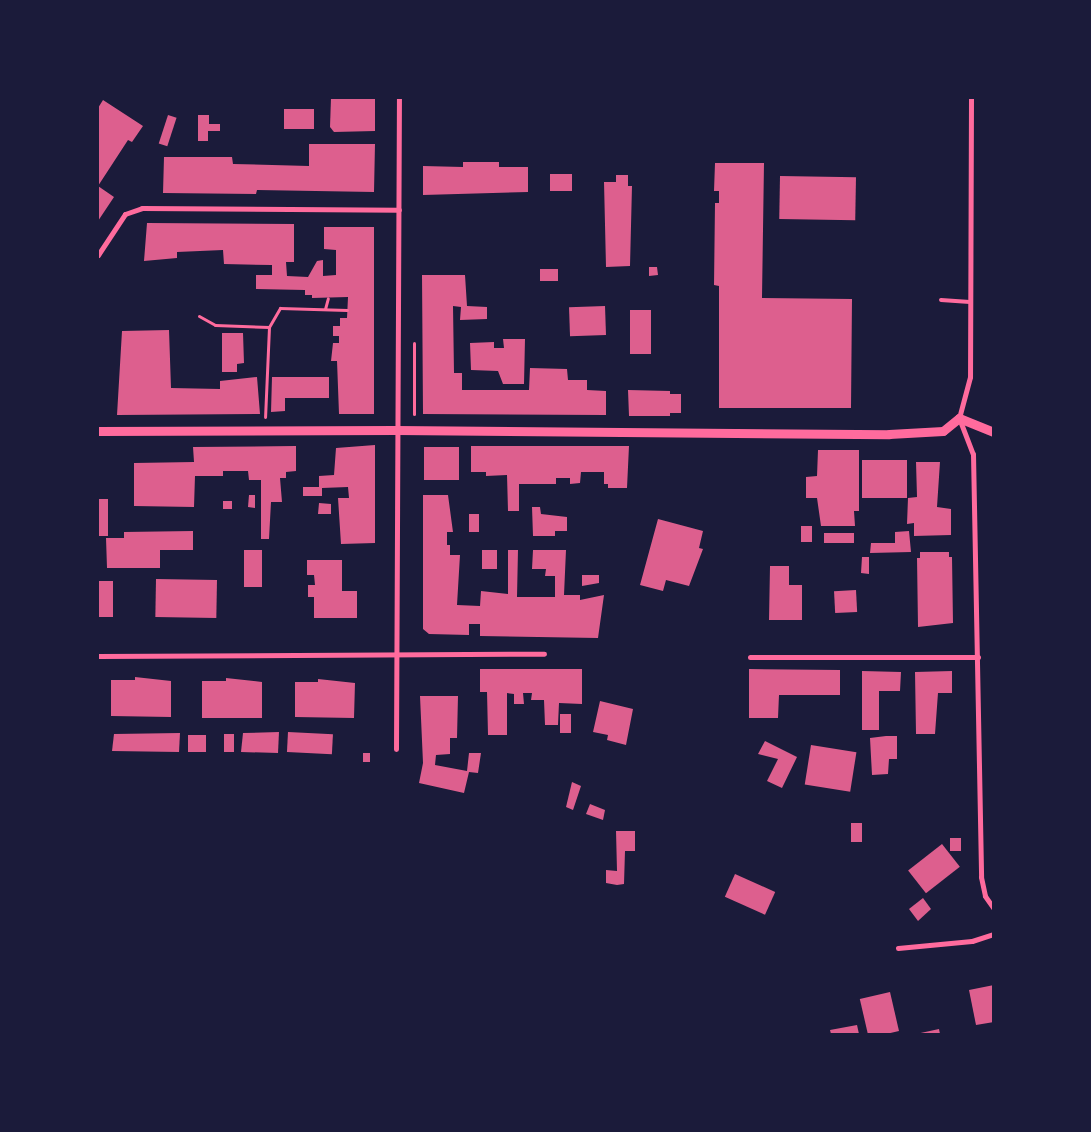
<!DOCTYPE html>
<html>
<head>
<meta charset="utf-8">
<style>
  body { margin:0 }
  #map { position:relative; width:1091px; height:1132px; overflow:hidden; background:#1b1b3a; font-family:"Open Sans",sans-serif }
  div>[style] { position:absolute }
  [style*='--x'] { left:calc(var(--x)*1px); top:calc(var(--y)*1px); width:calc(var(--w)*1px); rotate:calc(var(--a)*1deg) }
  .building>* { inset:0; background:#dd5f8e; transform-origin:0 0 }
  .path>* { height:3px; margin:-1.5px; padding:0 1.5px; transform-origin:1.5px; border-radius:1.5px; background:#ff6b9d }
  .service>* { height:4px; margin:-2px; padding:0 2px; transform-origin:2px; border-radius:2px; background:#ff6b9d }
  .minor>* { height:5px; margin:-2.5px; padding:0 2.5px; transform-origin:2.5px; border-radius:2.5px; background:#ff6b9d }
  .tertiary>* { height:9px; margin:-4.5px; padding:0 4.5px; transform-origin:4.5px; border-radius:4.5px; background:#ff6b9d }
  span { translate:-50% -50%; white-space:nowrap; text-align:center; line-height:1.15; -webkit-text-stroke:4.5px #1b1b3a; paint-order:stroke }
  .frame { position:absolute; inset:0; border:99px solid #1b1b3a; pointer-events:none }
</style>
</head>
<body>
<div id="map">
  <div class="building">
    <i style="clip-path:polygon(331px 98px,375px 98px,375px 131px,334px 132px,330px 127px)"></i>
    <i style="clip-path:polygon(103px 100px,143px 126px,132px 142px,128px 140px,98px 186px,114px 197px,98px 221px,98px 108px)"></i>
    <i style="left:314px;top:109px;width:20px;height:30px;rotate:90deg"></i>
    <i style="left:168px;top:115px;width:9px;height:30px;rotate:18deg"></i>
    <i style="clip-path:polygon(198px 115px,209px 115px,209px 124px,220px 124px,220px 131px,208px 131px,208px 141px,198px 141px)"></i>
    <i style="clip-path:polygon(309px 144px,375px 144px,374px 192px,257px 190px,256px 194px,163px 193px,164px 157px,232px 157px,233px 164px,309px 166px)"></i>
    <i style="clip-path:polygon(463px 162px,499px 162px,499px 167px,528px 167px,528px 192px,423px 195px,423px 166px,463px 167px)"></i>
    <i style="clip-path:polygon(715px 163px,764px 163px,762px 298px,852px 299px,851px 408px,719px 408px,719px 286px,714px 285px,715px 203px,719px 203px,719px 191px,714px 191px)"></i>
    <i style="left:550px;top:174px;width:22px;height:17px"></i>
    <i style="clip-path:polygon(616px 175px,628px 175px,628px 186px,632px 186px,630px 266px,606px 267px,604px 182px,616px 182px)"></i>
    <i style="left:780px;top:176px;width:76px;height:43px;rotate:1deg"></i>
    <i style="clip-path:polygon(147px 223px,294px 224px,294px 262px,286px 262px,287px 276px,308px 277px,317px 261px,323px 260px,323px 276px,336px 275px,336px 250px,324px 249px,324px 227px,374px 227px,374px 414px,339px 414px,337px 361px,331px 361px,333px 343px,339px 343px,339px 336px,333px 336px,333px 326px,340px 326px,340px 318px,347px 318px,348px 297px,312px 298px,312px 295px,305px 295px,305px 290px,256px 289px,256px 275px,272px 275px,272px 265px,224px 264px,223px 250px,177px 252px,177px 258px,144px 261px)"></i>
    <i style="clip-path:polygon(649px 267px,657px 267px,658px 275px,649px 276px)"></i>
    <i style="left:540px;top:269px;width:18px;height:12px"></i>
    <i style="clip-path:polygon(422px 275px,465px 275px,467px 306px,487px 307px,487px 319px,460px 320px,461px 307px,453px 306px,454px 373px,462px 373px,462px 390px,529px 390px,530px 368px,567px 369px,568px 380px,587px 380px,587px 390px,606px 391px,606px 415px,423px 414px)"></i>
    <i style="left:605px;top:306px;width:29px;height:36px;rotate:88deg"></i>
    <i style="left:630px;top:310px;width:21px;height:44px"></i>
    <i style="clip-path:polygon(169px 330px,171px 388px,220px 389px,220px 381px,257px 377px,260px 414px,117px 415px,122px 331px)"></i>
    <i style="clip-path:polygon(222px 333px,243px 333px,244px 363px,237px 364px,237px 372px,222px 372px)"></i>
    <i style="clip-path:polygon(503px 339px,525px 339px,524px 384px,503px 384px,498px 371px,471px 370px,470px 343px,494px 342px,494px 348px,504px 348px)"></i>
    <i style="clip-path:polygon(272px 377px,329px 377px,329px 398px,285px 398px,285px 411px,271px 412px)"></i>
    <i style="clip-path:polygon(628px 390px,670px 391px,670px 394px,681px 394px,681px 413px,670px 413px,670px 416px,629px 416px)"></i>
    <i style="clip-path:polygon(375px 445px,375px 543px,341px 544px,338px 498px,349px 498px,348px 487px,322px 488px,322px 496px,303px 496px,303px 487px,319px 487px,319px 476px,334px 475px,336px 448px)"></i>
    <i style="clip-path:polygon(296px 446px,296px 471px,286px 472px,286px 478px,280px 478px,282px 502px,271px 502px,269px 539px,261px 539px,261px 480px,249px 480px,248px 471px,223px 471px,223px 476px,195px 476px,194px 507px,134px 506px,134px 463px,194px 462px,193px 447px)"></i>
    <i style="clip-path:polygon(471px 446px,629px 446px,627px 488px,608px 488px,608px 484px,604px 484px,604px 472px,581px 472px,580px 483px,570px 484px,570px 478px,556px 478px,556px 484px,519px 484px,519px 511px,508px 511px,507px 475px,486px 476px,486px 472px,471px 472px)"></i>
    <i style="left:424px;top:447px;width:35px;height:33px"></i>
    <i style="clip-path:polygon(818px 450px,859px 450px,859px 511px,854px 511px,855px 526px,821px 526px,817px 498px,806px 498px,806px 477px,817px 476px)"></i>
    <i style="left:862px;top:460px;width:45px;height:38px"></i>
    <i style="clip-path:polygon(916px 462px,940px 462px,937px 507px,951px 509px,951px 535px,914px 536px,914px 523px,907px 524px,908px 498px,917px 497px)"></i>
    <i style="clip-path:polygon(249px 495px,255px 495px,255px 508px,248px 507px)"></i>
    <i style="clip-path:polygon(423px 495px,448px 495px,453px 532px,447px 532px,447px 545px,450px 545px,450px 555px,460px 555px,457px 605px,480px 606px,481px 591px,508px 594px,508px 550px,518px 550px,517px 597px,555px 597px,555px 576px,545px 576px,546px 569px,532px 569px,533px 550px,566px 550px,564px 595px,580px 595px,580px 600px,604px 595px,598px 638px,480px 636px,480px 624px,469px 624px,469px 635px,429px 634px,423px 629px)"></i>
    <i style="left:98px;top:499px;width:10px;height:37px"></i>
    <i style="left:223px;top:501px;width:9px;height:8px"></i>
    <i style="clip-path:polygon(319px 503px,331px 504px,331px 514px,318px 514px)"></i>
    <i style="clip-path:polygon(532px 507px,540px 507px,541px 514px,567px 517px,567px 531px,555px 531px,555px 536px,533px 536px)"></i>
    <i style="left:469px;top:514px;width:10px;height:18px"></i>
    <i style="clip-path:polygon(658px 519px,703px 531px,699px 548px,703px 549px,689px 586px,666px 580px,663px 591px,640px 585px)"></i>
    <i style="left:801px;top:526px;width:11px;height:16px"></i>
    <i style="clip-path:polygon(193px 531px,193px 550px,160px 550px,160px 568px,107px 568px,106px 538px,124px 538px,124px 532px)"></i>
    <i style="clip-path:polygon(909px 531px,911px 552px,870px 553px,871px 543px,895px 543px,895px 532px)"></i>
    <i style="left:824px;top:533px;width:30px;height:10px"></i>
    <i style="left:244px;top:550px;width:18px;height:37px"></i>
    <i style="left:482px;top:550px;width:15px;height:19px"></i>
    <i style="clip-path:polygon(920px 552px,949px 552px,949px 557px,952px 557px,953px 623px,918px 627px,917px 558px,920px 558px)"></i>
    <i style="clip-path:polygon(862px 557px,869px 557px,869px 574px,861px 573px)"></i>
    <i style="clip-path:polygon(307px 560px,342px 560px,342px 591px,357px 591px,357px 618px,314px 618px,314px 597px,308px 597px,308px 585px,315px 585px,314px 575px,307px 575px)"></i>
    <i style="clip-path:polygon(770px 566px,789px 566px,789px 585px,802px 585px,802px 620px,769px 620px)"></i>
    <i style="clip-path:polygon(582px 575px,599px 575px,599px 583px,582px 586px)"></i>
    <i style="left:156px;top:579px;width:61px;height:38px;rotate:1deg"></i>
    <i style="left:98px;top:581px;width:15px;height:36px"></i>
    <i style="left:856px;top:590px;width:22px;height:22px;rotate:87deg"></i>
    <i style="clip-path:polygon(480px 669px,582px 669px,582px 704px,559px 703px,558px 725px,545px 725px,544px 700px,531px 700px,532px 693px,523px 693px,524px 704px,514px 704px,514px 694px,507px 693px,507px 735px,488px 735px,487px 692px,480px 692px)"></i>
    <i style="clip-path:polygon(749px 669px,840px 670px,840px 695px,779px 695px,778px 718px,749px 718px)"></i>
    <i style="clip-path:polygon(862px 671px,901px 672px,900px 691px,879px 691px,879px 730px,862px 730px)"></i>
    <i style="clip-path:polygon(952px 671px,952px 693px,938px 693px,935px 734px,916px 734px,915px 672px)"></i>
    <i style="clip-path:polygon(135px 677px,171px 681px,171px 717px,111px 716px,111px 680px,135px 680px)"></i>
    <i style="clip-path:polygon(226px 678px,262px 682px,262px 718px,202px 718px,202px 681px,226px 681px)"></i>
    <i style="clip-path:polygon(318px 679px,355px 683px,354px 718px,295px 717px,295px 682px,318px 682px)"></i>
    <i style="clip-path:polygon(420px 696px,458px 696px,457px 738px,450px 738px,450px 754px,436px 755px,435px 765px,467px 771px,469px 753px,481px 753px,478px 773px,469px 772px,464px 793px,419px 783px,423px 763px)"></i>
    <i style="clip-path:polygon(600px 701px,633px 709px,626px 745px,607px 740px,608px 735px,593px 732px)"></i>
    <i style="left:560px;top:714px;width:11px;height:19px"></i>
    <i style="clip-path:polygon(279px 732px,278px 753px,241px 752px,243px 733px)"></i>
    <i style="left:288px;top:732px;width:45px;height:20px;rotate:3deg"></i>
    <i style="clip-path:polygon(180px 733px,179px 752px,112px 751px,114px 734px)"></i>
    <i style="left:224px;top:734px;width:10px;height:18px"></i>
    <i style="left:188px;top:735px;width:18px;height:17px"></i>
    <i style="clip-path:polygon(886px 736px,897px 736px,897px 759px,889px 759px,888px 774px,872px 775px,870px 738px)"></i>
    <i style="clip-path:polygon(765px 741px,797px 757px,782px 788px,767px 781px,778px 759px,758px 754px)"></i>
    <i style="left:811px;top:745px;width:46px;height:40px;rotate:9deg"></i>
    <i style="left:370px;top:753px;width:9px;height:7px;rotate:90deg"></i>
    <i style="clip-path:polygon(572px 782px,581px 786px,573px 810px,566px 807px)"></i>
    <i style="clip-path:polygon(590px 804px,605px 810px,603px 820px,586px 814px)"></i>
    <i style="left:851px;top:823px;width:11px;height:19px"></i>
    <i style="clip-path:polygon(616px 831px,635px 831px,635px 851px,625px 851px,624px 884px,617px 885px,606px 883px,606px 870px,617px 871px)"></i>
    <i style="left:950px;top:838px;width:11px;height:13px"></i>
    <i style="left:942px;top:844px;width:29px;height:43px;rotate:52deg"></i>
    <i style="left:735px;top:874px;width:44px;height:25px;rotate:24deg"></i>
    <i style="clip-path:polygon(923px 898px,931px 909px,918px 921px,909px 909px)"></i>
    <i style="clip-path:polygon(994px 985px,994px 1022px,976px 1025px,969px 990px)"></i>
    <i style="left:890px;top:992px;width:40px;height:31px;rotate:77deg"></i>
    <i style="clip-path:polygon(857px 1025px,859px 1034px,831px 1034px,830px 1030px)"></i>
    <i style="clip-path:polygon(939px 1029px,940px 1034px,916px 1034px)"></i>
  </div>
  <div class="path">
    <i style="--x:325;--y:309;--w:11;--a:-75"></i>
    <i style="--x:199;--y:316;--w:18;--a:29"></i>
    <i style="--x:215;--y:325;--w:54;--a:2.1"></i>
    <i style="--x:269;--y:327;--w:90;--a:92.5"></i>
    <i style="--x:269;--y:327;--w:22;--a:-60"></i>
    <i style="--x:280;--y:308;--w:67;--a:1.7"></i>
    <i style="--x:414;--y:343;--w:71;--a:90"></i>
  </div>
  <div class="service">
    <i style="--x:941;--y:300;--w:29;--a:4"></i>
  </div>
  <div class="minor">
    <i style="--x:971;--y:98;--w:279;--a:90.2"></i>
    <i style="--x:970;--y:377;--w:42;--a:105"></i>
    <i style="--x:959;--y:418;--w:39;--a:69"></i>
    <i style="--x:973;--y:454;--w:423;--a:88.9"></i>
    <i style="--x:981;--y:877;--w:19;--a:78"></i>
    <i style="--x:985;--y:896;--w:16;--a:55"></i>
    <i style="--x:98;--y:255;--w:49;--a:-56.6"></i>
    <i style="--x:125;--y:214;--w:18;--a:-19"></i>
    <i style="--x:142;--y:208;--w:257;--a:0.4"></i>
    <i style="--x:98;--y:656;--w:446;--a:-0.3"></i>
    <i style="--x:750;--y:657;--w:228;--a:0"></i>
    <i style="--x:396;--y:749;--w:651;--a:-89.74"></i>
    <i style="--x:898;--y:948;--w:74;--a:-5.4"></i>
    <i style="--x:972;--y:941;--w:23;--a:-18"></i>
  </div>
  <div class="tertiary">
    <i style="--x:98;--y:431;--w:298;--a:-0.2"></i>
    <i style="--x:396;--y:430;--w:493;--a:0.5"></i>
    <i style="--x:889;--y:434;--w:54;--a:-3.2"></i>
    <i style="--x:943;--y:431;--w:21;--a:-39"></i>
    <i style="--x:959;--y:418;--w:38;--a:22"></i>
  </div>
  <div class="frame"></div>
</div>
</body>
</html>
